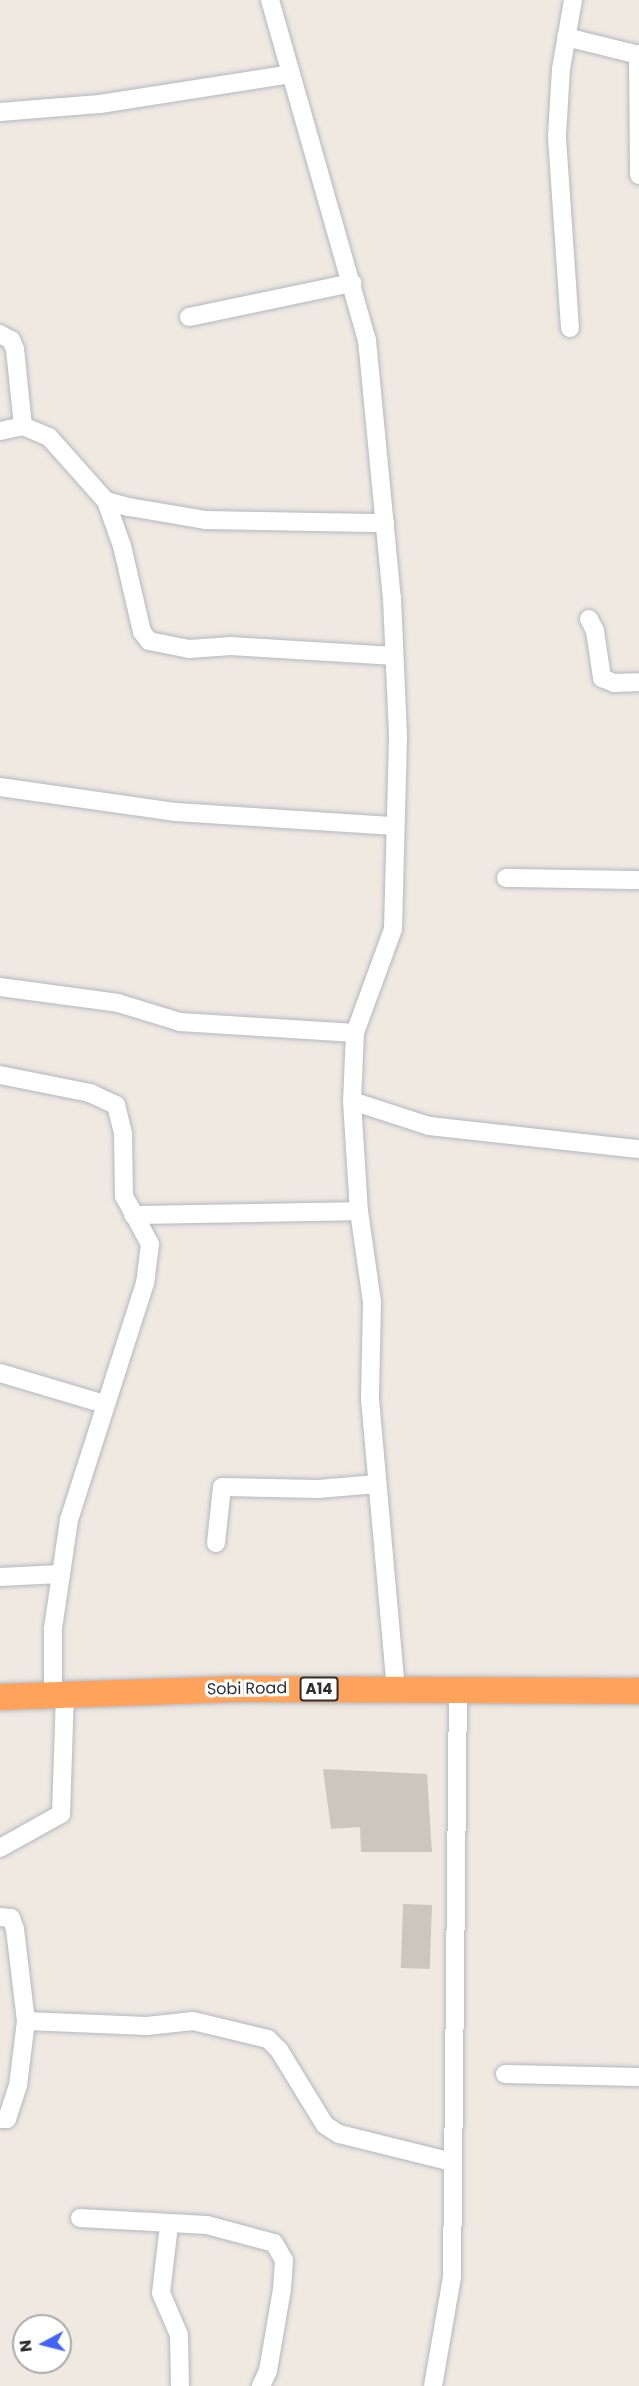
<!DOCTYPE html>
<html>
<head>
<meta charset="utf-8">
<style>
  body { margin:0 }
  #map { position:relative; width:639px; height:2386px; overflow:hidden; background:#efe9e1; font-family:Poppins,sans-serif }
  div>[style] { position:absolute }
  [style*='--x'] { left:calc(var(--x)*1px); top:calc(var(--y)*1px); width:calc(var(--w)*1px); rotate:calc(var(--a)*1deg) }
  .building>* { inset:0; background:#cbc7bf; transform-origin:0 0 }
  .roads { filter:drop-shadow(0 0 2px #b4b7c1) drop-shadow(0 0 2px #b4b7c1) }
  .minor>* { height:18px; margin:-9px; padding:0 9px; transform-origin:9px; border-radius:9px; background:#fff }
  .highway>* { height:26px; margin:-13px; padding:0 13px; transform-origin:13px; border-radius:13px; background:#ffa35c }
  span { translate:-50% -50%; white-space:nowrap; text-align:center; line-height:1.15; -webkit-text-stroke:6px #fff; paint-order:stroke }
  .shield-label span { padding:2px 4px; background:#fff; border:2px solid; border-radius:4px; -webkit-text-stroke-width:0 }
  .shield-label { font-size:15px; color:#2e2e2e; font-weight:700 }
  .street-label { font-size:16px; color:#2e2e2e }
  .north { position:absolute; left:12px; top:2314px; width:60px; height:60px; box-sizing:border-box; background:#fff; border:2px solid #ababab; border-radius:50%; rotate:263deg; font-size:16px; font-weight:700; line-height:24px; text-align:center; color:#2e2e2e }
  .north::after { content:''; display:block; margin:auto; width:21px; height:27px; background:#4264fb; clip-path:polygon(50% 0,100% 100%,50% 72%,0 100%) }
</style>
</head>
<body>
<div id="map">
  <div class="building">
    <i style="clip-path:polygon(323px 1769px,427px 1774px,432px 1852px,361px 1852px,360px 1827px,331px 1829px)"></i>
    <i style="left:403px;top:1904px;width:29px;height:64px;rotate:2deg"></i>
  </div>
  <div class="roads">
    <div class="minor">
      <i style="--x:270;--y:0;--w:354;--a:74.1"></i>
      <i style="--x:367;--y:340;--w:259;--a:84.5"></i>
      <i style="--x:392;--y:598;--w:140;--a:87.5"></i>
      <i style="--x:398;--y:738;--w:191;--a:91.5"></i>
      <i style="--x:393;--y:929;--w:111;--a:110.1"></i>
      <i style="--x:355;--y:1033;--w:68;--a:92.5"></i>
      <i style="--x:352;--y:1101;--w:110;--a:86.4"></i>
      <i style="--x:359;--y:1211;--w:92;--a:81.9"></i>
      <i style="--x:372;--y:1302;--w:97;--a:91.2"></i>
      <i style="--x:370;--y:1399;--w:290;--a:84.9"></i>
      <i style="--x:566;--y:37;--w:75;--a:13.9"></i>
      <i style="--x:638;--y:54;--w:121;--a:89.5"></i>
      <i style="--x:0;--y:112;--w:100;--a:-4.6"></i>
      <i style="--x:100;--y:104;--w:193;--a:-8.9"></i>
      <i style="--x:189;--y:317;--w:167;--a:-11.8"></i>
      <i style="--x:570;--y:328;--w:192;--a:-93.9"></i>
      <i style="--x:557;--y:136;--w:67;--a:-86.6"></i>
      <i style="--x:561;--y:69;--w:70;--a:-80.1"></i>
      <i style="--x:0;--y:334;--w:13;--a:29"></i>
      <i style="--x:11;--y:340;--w:10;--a:66"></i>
      <i style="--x:15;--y:349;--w:77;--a:84.1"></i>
      <i style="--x:0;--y:431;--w:24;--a:-12"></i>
      <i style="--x:23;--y:426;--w:28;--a:23"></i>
      <i style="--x:49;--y:437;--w:86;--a:48.3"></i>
      <i style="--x:106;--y:501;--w:24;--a:15"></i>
      <i style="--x:129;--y:507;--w:77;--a:9.7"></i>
      <i style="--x:205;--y:520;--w:180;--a:1"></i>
      <i style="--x:106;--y:501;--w:48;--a:70.4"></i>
      <i style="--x:122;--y:546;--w:88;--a:76.9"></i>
      <i style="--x:142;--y:632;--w:11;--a:52"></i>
      <i style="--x:149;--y:641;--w:41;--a:11.3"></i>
      <i style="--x:189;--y:649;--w:42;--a:-4.1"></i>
      <i style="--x:231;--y:646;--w:163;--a:3.5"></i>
      <i style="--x:589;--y:619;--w:13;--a:63"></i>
      <i style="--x:595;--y:631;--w:48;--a:81.5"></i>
      <i style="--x:602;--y:678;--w:13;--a:23"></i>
      <i style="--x:614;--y:683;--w:25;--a:-2"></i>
      <i style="--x:0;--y:787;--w:178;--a:8.1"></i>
      <i style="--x:176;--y:812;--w:219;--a:3.7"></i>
      <i style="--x:506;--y:878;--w:133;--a:0.9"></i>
      <i style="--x:0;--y:987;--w:119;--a:7.7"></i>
      <i style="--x:118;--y:1003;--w:65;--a:17"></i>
      <i style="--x:180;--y:1022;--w:175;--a:3.6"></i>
      <i style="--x:0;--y:1075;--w:92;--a:11.3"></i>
      <i style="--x:90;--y:1093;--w:29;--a:25"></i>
      <i style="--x:116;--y:1105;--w:30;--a:76"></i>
      <i style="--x:123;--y:1134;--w:62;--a:89.1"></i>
      <i style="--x:124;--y:1196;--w:55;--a:61.6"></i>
      <i style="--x:150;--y:1244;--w:39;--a:97"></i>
      <i style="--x:145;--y:1283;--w:249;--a:107.8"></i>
      <i style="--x:69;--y:1520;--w:110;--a:98.4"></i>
      <i style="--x:53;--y:1629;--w:64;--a:90"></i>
      <i style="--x:352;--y:1101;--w:81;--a:18"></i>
      <i style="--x:429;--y:1126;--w:211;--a:6.3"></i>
      <i style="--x:133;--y:1215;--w:226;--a:-1"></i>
      <i style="--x:0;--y:1373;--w:109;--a:16.6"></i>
      <i style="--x:216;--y:1543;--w:56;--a:-83.9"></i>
      <i style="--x:222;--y:1487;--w:96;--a:1.2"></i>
      <i style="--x:318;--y:1489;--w:59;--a:-4.8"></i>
      <i style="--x:0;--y:1577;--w:60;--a:-2.9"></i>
      <i style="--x:0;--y:1848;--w:70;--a:-29.1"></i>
      <i style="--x:61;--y:1814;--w:121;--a:-88.1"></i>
      <i style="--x:0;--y:1917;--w:11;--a:5"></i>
      <i style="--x:11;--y:1918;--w:12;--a:70"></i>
      <i style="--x:15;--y:1929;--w:93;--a:83.2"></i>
      <i style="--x:505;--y:2074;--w:134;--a:1.3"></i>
      <i style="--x:0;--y:2119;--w:7;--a:0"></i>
      <i style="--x:7;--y:2119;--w:35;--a:-72"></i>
      <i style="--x:18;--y:2086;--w:65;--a:-83"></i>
      <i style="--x:26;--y:2021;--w:121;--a:2.4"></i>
      <i style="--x:147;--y:2026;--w:46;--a:-6.2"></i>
      <i style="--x:193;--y:2021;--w:77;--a:13.5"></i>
      <i style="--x:268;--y:2039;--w:16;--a:45"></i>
      <i style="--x:279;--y:2050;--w:88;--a:58.5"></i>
      <i style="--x:325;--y:2125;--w:17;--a:33"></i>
      <i style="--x:339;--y:2134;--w:116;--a:13.9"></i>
      <i style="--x:80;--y:2218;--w:127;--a:3.2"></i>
      <i style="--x:207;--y:2225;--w:69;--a:15"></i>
      <i style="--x:274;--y:2243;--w:20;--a:60"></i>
      <i style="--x:284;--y:2260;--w:29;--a:94"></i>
      <i style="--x:282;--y:2289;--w:83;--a:99.7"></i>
      <i style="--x:268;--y:2371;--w:17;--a:115"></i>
      <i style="--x:169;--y:2225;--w:68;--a:96.7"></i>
      <i style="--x:161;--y:2293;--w:46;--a:66.8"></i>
      <i style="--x:179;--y:2335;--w:51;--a:88.9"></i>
      <i style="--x:433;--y:2386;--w:111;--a:-80.1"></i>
      <i style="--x:452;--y:2277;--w:588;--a:-89.42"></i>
    </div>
    <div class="highway">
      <i style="--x:0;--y:1697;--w:238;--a:-1.9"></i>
      <i style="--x:238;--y:1689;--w:401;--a:0.3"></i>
    </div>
  </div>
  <div class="shield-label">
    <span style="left:319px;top:1689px">A14</span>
  </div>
  <div class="street-label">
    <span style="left:247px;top:1689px;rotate:-1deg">Sobi Road</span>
  </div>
  <div class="north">N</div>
</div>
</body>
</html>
